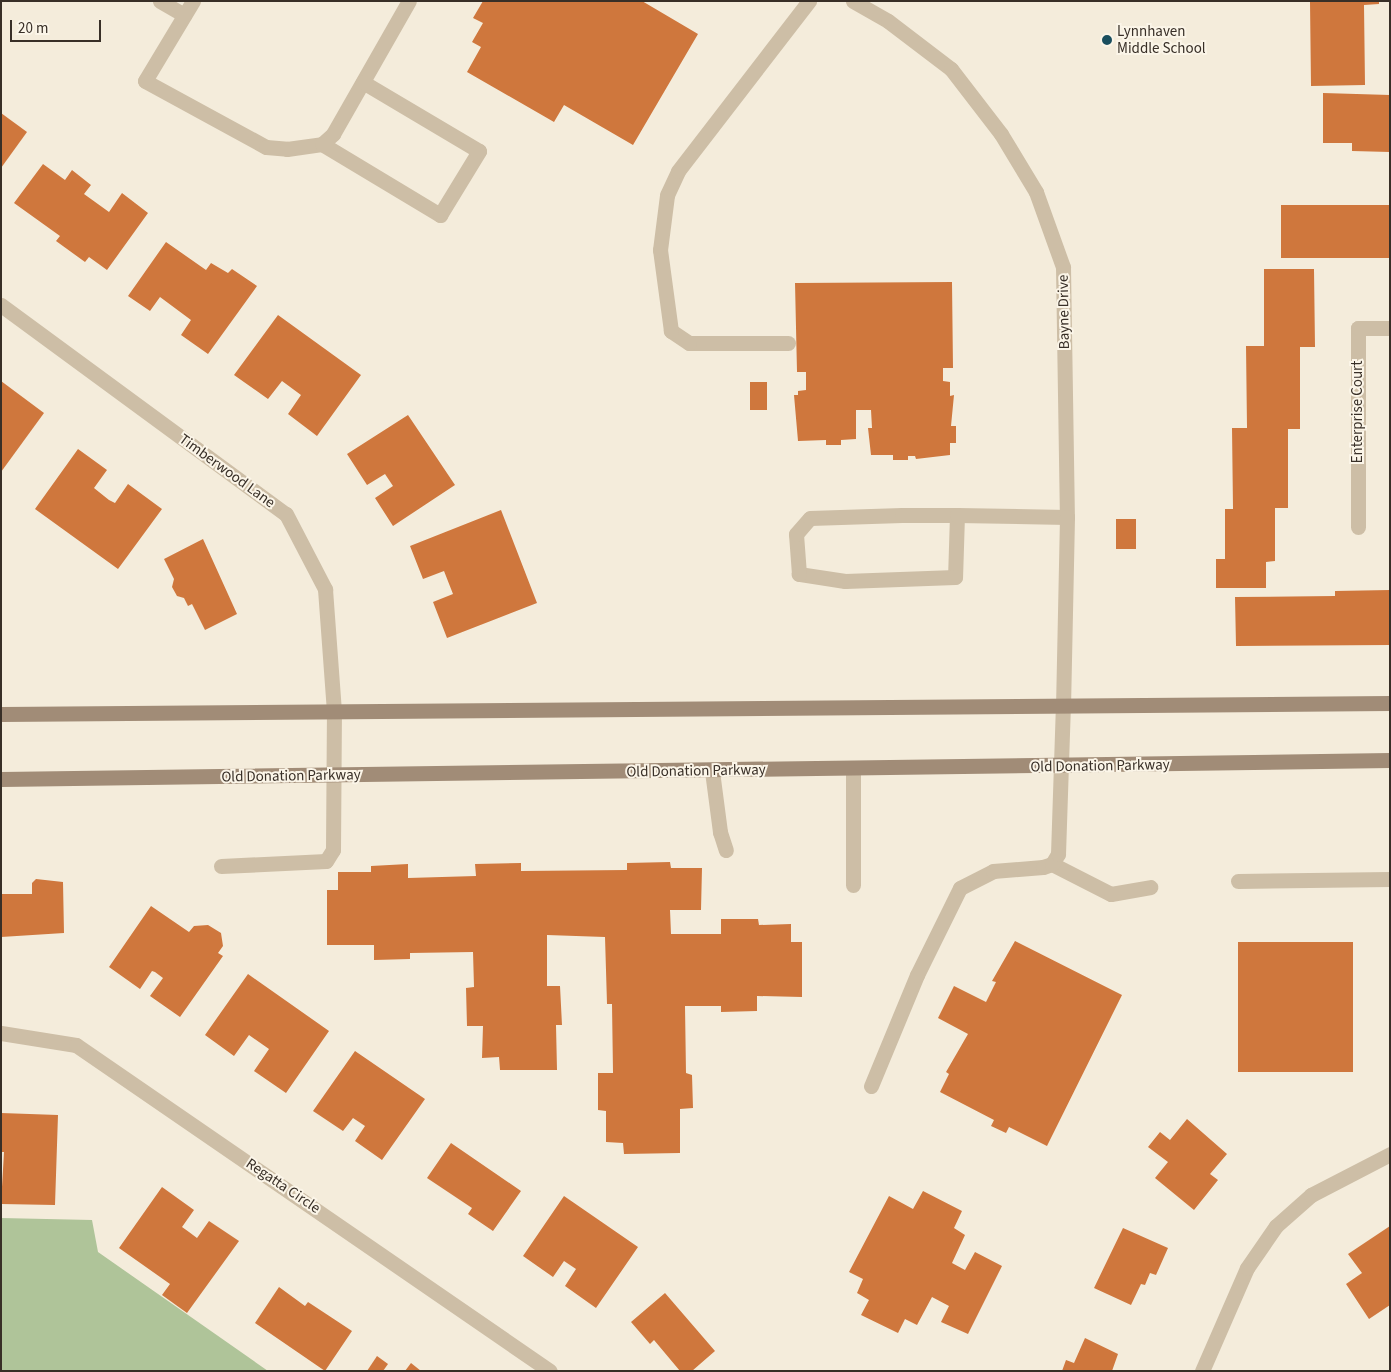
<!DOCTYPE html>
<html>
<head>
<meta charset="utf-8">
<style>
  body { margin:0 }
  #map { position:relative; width:1391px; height:1372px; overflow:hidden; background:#f4ecdb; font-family:"Source Sans 3",sans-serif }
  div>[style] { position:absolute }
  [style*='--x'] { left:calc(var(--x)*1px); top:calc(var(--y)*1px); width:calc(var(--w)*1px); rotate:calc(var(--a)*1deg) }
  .green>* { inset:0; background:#afc499 }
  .building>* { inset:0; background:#cf773d; transform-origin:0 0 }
  .lane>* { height:15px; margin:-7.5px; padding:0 7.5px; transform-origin:7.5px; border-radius:7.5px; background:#cdbea6 }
  .street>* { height:15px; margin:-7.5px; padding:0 7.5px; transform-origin:7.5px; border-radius:7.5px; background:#cdbea6 }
  .secondary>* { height:15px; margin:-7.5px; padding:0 7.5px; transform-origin:7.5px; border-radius:7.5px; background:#a18c77 }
  .dots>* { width:14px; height:14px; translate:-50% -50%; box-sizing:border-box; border:2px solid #fbf5e8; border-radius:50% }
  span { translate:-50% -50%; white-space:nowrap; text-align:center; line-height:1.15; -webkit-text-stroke:4px #fbf5e8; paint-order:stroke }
  .poi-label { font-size:15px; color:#382f27 }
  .left { translate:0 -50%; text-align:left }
  .street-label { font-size:15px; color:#382f27 }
  .frame { position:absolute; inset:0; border:2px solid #382f27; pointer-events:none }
  .scale { position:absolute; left:10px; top:20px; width:91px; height:22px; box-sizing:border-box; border:2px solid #382f27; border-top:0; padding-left:6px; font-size:15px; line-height:18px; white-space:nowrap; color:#382f27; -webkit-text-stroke:4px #fbf5e8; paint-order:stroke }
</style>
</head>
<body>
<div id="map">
  <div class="green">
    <i style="clip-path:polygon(1px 1218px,92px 1220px,98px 1252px,268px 1371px,1px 1371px)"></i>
  </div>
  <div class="building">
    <i style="clip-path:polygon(483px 1px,642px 1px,698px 34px,633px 145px,564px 105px,554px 122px,467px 72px,481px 47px,472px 42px,483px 23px,473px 18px)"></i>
    <i style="clip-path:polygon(1379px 1px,1379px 4px,1364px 5px,1365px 85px,1311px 86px,1310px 2px)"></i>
    <i style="clip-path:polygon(1323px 93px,1390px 95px,1390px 152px,1352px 151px,1352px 143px,1323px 143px)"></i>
    <i style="clip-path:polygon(1px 113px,27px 132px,1px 168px)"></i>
    <i style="clip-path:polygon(43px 164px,65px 180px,72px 170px,91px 185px,84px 194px,109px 212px,122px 193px,148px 213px,107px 270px,89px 257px,85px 262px,56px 241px,60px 236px,14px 203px)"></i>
    <i style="left:1390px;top:205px;width:53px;height:109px;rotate:90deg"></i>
    <i style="clip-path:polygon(166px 242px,206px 270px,211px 263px,228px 273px,232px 269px,257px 286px,208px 354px,181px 335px,191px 320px,160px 297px,150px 311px,128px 296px)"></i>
    <i style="clip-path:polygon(1264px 269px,1314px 269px,1315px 347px,1300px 347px,1300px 429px,1288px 429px,1288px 508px,1275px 508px,1275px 561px,1266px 562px,1266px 588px,1216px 588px,1216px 559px,1225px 559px,1225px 509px,1233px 509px,1232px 428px,1247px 428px,1246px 346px,1264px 346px)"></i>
    <i style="clip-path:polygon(952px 282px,953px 368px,943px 368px,943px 381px,950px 382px,950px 396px,954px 395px,951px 426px,956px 426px,956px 443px,950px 443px,950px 455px,916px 459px,915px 456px,908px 456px,908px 460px,893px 460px,893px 455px,871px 455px,868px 428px,872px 428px,871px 410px,856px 410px,856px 439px,841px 440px,841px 445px,826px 445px,826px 440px,798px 441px,794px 395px,798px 395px,798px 391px,806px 390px,806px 372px,797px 372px,795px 283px)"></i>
    <i style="clip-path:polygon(278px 315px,361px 375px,317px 436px,288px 414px,301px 395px,282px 381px,268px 399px,234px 375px)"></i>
    <i style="clip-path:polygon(1px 381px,44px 413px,1px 472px)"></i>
    <i style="left:750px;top:382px;width:17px;height:28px"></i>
    <i style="clip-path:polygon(408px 415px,455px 485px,393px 526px,375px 498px,393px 486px,385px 474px,367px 485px,347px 454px)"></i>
    <i style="clip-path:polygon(78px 449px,107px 470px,94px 488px,109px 500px,115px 503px,128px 484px,162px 509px,118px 569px,35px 509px)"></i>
    <i style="clip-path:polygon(501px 510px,537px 603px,447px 638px,433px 602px,453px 594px,444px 571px,423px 579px,410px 546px)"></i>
    <i style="left:1116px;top:519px;width:20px;height:30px"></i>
    <i style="clip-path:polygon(203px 539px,237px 614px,205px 630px,192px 604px,188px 606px,184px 598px,177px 596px,172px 587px,174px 579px,164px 559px)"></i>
    <i style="clip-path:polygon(1390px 590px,1390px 645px,1236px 646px,1235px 597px,1335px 596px,1335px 591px)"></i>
    <i style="clip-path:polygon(670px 862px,671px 868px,702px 868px,701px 910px,670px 910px,671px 934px,721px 934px,721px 919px,758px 919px,759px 925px,791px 924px,791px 942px,802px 942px,802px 997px,757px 996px,757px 1011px,721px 1012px,721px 1006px,685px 1006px,686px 1073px,692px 1075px,693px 1108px,680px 1109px,680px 1153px,624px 1154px,623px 1143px,606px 1142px,606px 1111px,598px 1110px,598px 1073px,613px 1073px,612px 1004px,607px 1004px,605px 937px,547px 935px,547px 986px,560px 986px,562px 1025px,556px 1025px,557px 1070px,500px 1070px,499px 1057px,482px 1058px,483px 1026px,467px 1026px,466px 988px,474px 987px,473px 952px,410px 953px,410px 959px,374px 960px,374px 945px,327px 945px,327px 890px,338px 890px,338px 872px,371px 872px,371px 866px,408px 864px,408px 878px,476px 876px,475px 864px,521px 863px,521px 871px,627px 870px,627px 863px)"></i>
    <i style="clip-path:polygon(36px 879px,63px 882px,64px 933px,1px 937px,1px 894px,32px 894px,32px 883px)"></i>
    <i style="clip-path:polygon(151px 906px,189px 932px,194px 926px,208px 925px,221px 933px,223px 946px,218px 953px,223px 956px,180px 1017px,150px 996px,163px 978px,155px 972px,152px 971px,140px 989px,109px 967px)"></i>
    <i style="clip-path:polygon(1015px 941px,1122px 995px,1047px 1146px,1009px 1127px,1006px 1133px,991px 1126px,994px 1120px,940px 1092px,949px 1074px,946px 1072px,968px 1034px,938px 1018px,954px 986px,986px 1002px,996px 982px,992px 981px)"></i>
    <i style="left:1238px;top:942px;width:115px;height:130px"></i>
    <i style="clip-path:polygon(248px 974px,329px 1031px,286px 1093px,254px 1071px,269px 1049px,249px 1035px,234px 1056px,205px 1035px)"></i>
    <i style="clip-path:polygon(355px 1051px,425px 1099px,382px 1160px,355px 1141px,365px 1126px,353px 1118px,343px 1131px,313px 1111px)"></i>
    <i style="clip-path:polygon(1px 1113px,58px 1115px,55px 1205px,1px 1204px,4px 1152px,1px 1152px)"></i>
    <i style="clip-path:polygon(1187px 1119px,1227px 1154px,1210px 1174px,1218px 1180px,1194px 1210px,1155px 1178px,1168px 1162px,1148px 1147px,1160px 1132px,1170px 1140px)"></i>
    <i style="clip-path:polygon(451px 1143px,521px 1191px,493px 1231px,468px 1214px,472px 1208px,427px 1178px)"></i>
    <i style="clip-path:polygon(162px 1187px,194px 1210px,182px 1227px,189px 1232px,197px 1238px,209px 1221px,239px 1241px,187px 1313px,162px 1295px,170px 1284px,119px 1248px)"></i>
    <i style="clip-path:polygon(923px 1191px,962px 1211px,954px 1228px,965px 1235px,952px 1263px,965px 1270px,975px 1252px,1002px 1266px,968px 1334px,941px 1322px,949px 1306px,932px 1297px,917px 1325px,905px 1319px,898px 1333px,861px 1315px,869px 1300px,857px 1293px,863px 1279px,849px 1272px,889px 1196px,913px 1209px)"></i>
    <i style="clip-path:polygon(564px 1196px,638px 1247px,596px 1308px,565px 1286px,576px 1269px,564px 1261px,553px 1277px,523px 1256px)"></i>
    <i style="clip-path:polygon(1390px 1226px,1390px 1305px,1369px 1319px,1346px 1284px,1362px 1273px,1348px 1254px)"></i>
    <i style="clip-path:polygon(1123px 1228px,1168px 1248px,1156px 1275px,1150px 1273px,1145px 1285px,1141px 1284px,1131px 1305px,1094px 1288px)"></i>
    <i style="clip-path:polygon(279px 1287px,305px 1306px,308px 1302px,352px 1331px,325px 1371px,255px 1323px)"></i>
    <i style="clip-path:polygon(665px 1293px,715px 1351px,692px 1371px,680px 1371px,654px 1340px,650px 1344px,631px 1322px)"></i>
    <i style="clip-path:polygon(1085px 1338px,1118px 1354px,1112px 1371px,1062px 1371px,1066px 1360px,1074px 1363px)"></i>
    <i style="clip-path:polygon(377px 1356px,388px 1364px,383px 1371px,367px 1371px)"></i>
    <i style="clip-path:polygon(411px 1363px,421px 1371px,405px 1371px)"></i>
  </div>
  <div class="lane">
    <i style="--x:160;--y:1;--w:28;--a:30"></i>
    <i style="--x:193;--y:1;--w:93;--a:121"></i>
    <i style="--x:145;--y:81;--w:138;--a:28.6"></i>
    <i style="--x:266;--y:147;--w:21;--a:5"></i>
    <i style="--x:287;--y:149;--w:35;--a:-8"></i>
    <i style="--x:322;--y:144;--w:15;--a:-42"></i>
    <i style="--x:333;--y:134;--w:153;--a:-60.3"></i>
    <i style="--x:322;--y:144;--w:138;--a:31"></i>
    <i style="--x:440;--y:215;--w:75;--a:-58.6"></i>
    <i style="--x:479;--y:151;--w:135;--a:-149.3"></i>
    <i style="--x:788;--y:343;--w:99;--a:180"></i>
    <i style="--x:689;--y:343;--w:22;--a:-146"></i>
    <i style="--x:671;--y:331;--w:82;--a:-97.7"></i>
    <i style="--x:660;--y:250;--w:55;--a:-82.7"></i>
    <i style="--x:667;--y:195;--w:26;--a:-65"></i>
    <i style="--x:678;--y:171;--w:215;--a:-52.4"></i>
    <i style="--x:957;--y:515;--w:62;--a:91.8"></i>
    <i style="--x:955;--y:577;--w:110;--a:177.9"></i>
    <i style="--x:845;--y:581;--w:47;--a:-171.3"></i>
    <i style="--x:799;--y:574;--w:40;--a:-94.3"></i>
    <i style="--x:796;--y:534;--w:21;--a:-49"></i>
    <i style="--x:810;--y:518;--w:92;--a:-1.9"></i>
    <i style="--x:902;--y:515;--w:55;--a:0"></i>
    <i style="--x:957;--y:515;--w:110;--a:1"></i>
    <i style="--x:853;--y:769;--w:116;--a:90"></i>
    <i style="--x:712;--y:771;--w:62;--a:82.5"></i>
    <i style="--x:720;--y:832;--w:19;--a:72"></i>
    <i style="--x:1052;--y:864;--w:66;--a:27"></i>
    <i style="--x:1111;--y:894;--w:40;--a:-10"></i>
    <i style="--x:221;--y:866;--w:105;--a:-2.7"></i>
    <i style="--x:326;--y:861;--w:13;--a:-58"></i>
    <i style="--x:333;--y:850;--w:139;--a:-89.6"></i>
    <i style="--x:1238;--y:881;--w:152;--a:-0.8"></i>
    <i style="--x:871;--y:1086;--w:120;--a:-67.5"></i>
    <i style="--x:917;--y:975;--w:97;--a:-63.7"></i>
    <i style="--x:960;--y:888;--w:37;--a:-27"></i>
    <i style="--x:993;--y:871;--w:50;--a:-4.6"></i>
    <i style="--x:1043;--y:867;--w:9;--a:-18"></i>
    <i style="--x:1052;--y:864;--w:12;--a:-59"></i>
    <i style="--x:1058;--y:854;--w:148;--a:-88.1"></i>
  </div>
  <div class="street">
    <i style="--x:853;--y:1;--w:40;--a:29.7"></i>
    <i style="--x:888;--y:21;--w:79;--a:37.3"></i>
    <i style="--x:951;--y:69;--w:82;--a:52.4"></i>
    <i style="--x:1001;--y:134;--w:68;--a:58.9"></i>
    <i style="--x:1036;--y:192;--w:80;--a:70.2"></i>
    <i style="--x:1063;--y:267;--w:250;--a:89.1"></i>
    <i style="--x:1067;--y:517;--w:189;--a:91.2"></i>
    <i style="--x:1;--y:305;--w:353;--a:36.3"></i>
    <i style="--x:286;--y:514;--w:85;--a:62.5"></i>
    <i style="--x:325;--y:589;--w:122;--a:85.8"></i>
    <i style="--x:1358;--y:527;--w:199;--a:-90"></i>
    <i style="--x:1358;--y:328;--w:32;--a:0"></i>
    <i style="--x:1;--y:1033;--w:76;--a:9.1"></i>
    <i style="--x:76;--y:1045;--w:575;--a:34.52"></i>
    <i style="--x:1202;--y:1371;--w:112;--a:-66.4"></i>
    <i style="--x:1247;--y:1268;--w:51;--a:-55.4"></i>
    <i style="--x:1276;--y:1226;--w:47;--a:-41.5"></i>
    <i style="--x:1311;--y:1195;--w:89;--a:-27.4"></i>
  </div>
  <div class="secondary">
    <i style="--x:1;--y:714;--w:1389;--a:-0.45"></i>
    <i style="--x:1;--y:779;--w:1389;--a:-0.78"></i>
  </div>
  <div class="dots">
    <i style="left:1107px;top:40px;background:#194e5d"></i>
  </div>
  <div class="poi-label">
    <span class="left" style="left:1117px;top:40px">Lynnhaven<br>Middle School</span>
  </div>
  <div class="street-label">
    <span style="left:1064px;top:312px;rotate:-91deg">Bayne Drive</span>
    <span style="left:1358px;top:412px;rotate:-90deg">Enterprise Court</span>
    <span style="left:227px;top:471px;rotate:36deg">Timberwood Lane</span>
    <span style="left:1100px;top:766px;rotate:-1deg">Old Donation Parkway</span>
    <span style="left:696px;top:771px;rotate:-1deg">Old Donation Parkway</span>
    <span style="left:291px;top:776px;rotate:-1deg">Old Donation Parkway</span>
    <span style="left:283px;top:1186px;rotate:34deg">Regatta Circle</span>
  </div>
  <div class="frame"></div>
  <div class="scale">20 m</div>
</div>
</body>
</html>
